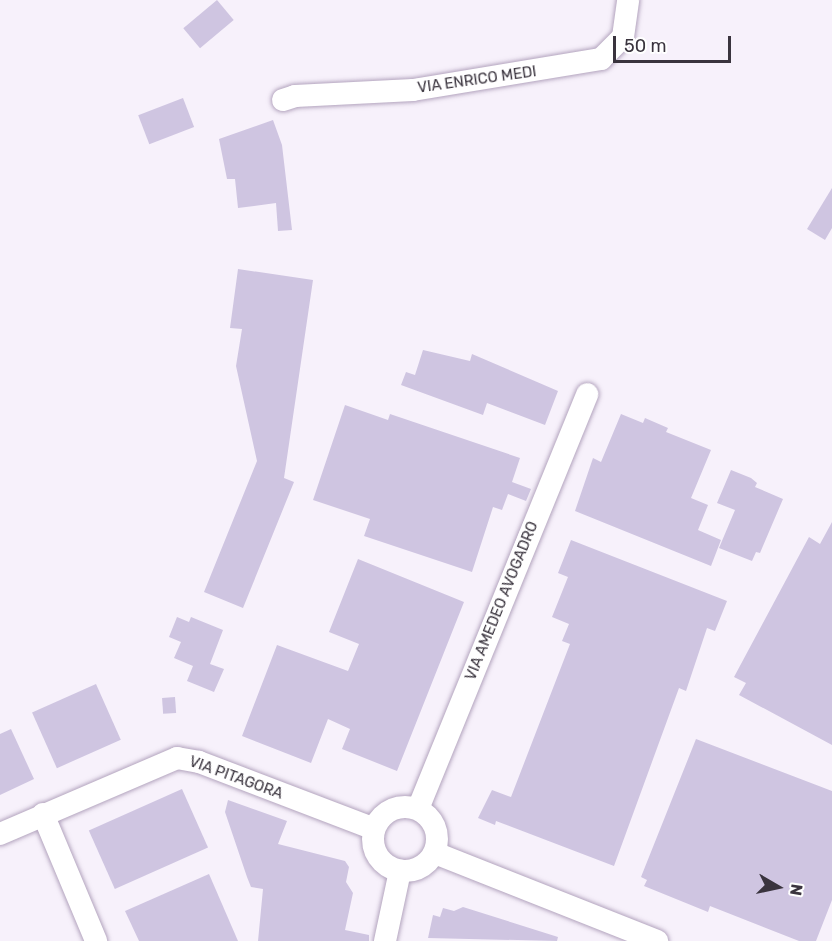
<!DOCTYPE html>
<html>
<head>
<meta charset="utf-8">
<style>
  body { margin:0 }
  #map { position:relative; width:832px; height:941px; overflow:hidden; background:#f7f1fb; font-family:Rubik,sans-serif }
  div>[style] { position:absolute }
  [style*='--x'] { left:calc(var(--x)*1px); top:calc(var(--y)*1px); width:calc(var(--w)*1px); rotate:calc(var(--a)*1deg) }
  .building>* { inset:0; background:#cfc5e1; transform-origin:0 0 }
  .roads { filter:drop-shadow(0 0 2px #b3a4be) drop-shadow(0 0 2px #b3a4be) }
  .minor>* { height:22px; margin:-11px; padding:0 11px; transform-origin:11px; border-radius:11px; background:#fff }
  .minor>.ring { margin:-11px; padding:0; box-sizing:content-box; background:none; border:22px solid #fff; border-radius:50% }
  span { translate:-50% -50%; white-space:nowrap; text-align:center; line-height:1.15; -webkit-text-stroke:6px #fff; paint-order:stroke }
  .street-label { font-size:15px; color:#3a343e }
  .north { position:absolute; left:748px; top:857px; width:60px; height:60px; -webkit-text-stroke:4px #fff; paint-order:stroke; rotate:99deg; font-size:16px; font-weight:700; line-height:24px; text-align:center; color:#3a343e }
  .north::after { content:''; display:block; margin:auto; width:21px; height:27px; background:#3a343e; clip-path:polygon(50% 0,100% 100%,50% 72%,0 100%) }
  .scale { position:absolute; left:613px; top:36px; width:118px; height:27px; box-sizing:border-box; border:3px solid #3a343e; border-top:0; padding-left:8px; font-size:18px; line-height:21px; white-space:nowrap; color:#3a343e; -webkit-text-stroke:4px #fff; paint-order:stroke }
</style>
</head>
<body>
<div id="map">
  <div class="building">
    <i style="left:217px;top:0;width:26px;height:44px;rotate:50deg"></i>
    <i style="left:183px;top:98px;width:31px;height:48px;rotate:69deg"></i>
    <i style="clip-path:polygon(273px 120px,282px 145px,292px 230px,278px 231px,276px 203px,238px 208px,235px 179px,227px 179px,219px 139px)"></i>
    <i style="clip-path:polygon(832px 188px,832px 228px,825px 240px,807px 229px)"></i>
    <i style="clip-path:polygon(238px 269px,313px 280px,284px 478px,294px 482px,243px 608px,204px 592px,257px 461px,236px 366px,242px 329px,230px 328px)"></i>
    <i style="clip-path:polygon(423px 350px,470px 361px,472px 354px,558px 391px,545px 425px,487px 403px,483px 415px,401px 385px,406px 372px,415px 375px)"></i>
    <i style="clip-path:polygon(345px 405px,388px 420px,390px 414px,520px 458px,512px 482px,531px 489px,526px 501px,508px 494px,502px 510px,493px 507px,472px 572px,364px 536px,370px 519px,313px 500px)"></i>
    <i style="clip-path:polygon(621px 414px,643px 423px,645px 418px,668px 428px,666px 432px,711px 450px,691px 498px,708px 505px,698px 530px,721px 540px,711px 566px,575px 511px,593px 458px,601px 462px)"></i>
    <i style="clip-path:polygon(731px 470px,751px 478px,757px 483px,755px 487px,783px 499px,760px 553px,756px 552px,752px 561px,719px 548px,735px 510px,717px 503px)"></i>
    <i style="clip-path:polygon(832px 522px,832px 745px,739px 695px,746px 683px,734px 677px,809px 537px,820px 544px)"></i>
    <i style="clip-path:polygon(571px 540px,727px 601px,715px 631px,707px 628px,686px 691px,679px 688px,614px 866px,496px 821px,495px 825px,478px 818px,492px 790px,511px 797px,570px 644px,562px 641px,569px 624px,552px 617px,568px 577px,558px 573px)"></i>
    <i style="clip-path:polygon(358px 559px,464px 602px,397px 771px,342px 749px,350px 729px,328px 719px,311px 763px,242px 736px,277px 645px,348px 671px,359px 644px,329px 632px)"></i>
    <i style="clip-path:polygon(177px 617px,189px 622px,191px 617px,223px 630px,210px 664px,224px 669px,214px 692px,187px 681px,193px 666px,174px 658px,181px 642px,169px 637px)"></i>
    <i style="left:96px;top:684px;width:61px;height:70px;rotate:66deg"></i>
    <i style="left:175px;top:697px;width:16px;height:13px;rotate:86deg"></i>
    <i style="clip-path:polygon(11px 729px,34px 779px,0 795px,0 734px)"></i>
    <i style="clip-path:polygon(696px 739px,832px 791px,832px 900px,816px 941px,799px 941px,710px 906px,708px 912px,644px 886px,647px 880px,641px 877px)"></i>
    <i style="left:182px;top:789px;width:64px;height:102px;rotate:66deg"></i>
    <i style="clip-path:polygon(228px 800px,287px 821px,278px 844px,345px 861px,349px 867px,346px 882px,353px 893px,345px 930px,369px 935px,369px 941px,258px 941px,263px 889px,251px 887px,247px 877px,225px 812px)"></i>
    <i style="clip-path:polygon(209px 874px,238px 941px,139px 941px,125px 911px)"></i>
    <i style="clip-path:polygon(463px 907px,558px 937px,557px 941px,428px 938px,433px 915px,440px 917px,443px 908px,454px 911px)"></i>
  </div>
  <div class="roads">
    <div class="minor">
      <i style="--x:283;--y:100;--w:13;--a:-18"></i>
      <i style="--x:295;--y:96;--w:118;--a:-2.9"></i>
      <i style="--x:413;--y:90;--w:191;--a:-9.4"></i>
      <i style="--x:601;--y:59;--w:31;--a:-45"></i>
      <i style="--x:623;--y:37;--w:37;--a:-82"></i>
      <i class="ring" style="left:373px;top:807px;width:42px;height:42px"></i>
      <i style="--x:418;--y:809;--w:448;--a:-67.8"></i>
      <i style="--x:43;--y:814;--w:138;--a:67.3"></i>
      <i style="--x:0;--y:834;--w:193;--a:-23.2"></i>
      <i style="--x:177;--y:758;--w:22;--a:10"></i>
      <i style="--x:199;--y:762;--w:187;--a:20.9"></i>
      <i style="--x:435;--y:853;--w:239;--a:21.6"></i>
      <i style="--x:385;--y:941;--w:72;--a:-77.9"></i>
    </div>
  </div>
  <div class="street-label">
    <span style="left:477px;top:80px;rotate:-8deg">VIA ENRICO MEDI</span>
    <span style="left:502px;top:601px;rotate:-68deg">VIA AMEDEO AVOGADRO</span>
    <span style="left:236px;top:778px;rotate:20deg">VIA PITAGORA</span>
  </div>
  <div class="north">N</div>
  <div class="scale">50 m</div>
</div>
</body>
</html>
